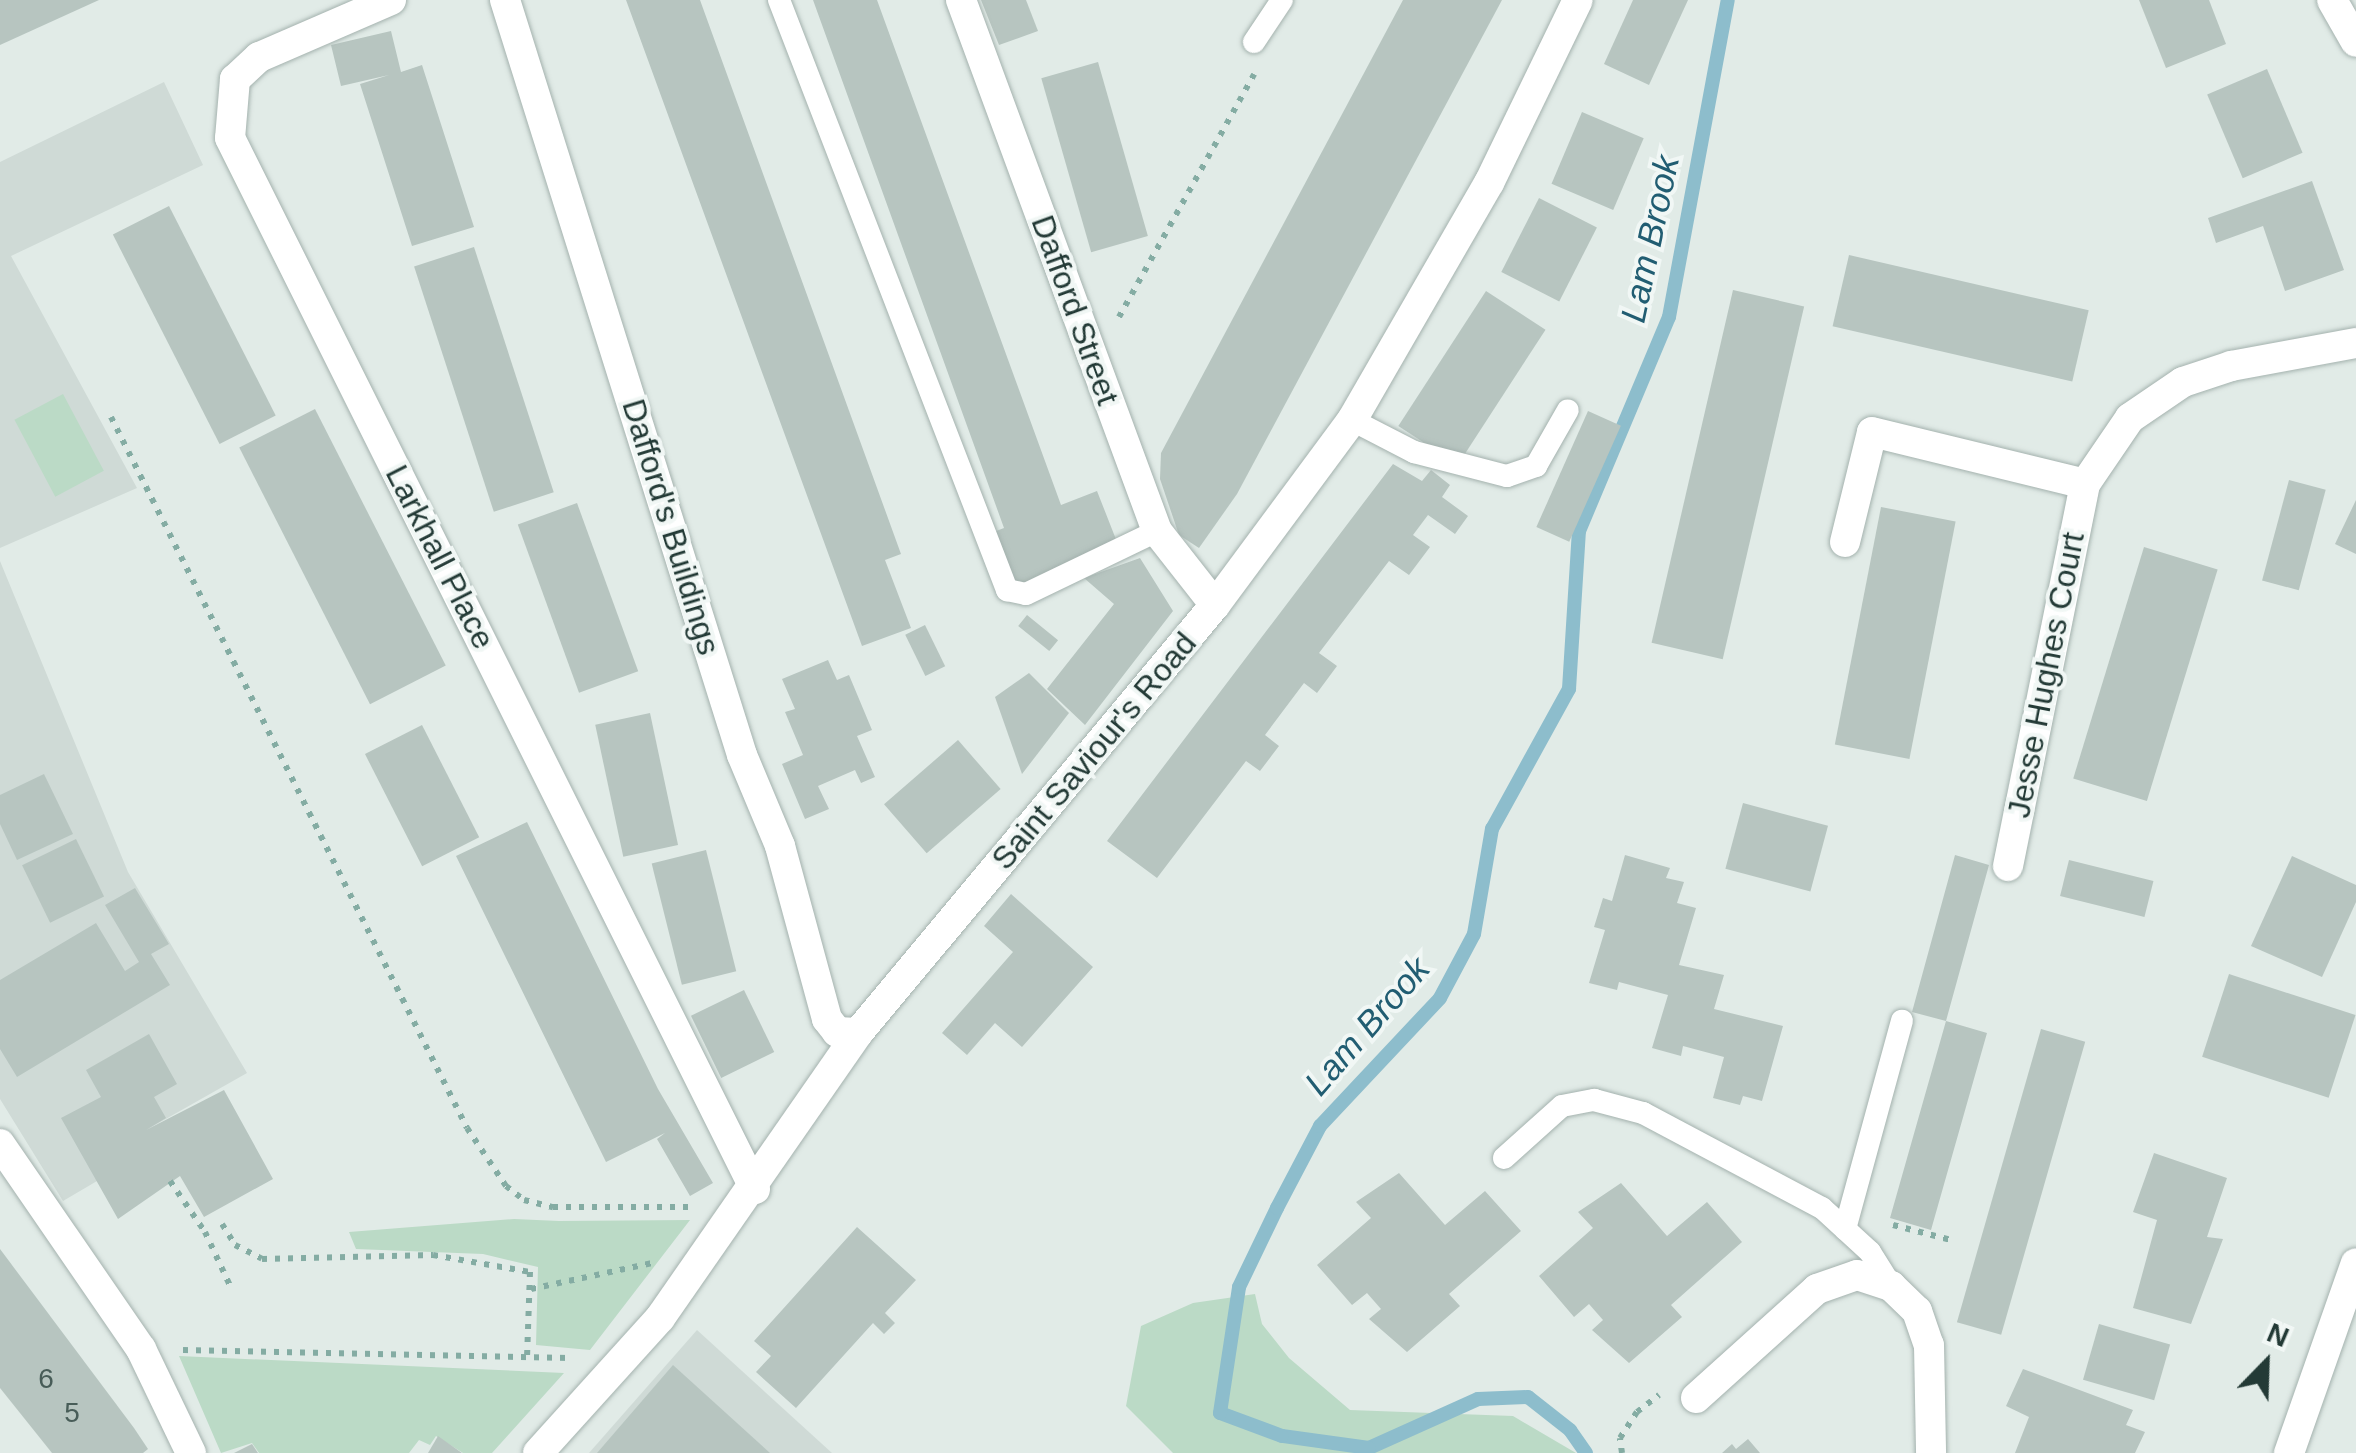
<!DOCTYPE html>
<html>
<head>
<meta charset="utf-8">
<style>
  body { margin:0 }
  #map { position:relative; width:2356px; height:1453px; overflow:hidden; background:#e1ebe7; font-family:Helvetica,sans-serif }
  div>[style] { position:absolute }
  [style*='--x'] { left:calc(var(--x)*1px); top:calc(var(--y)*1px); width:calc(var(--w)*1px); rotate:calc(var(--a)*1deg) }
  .built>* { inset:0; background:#cfdad6 }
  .green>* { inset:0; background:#bbdac6; transform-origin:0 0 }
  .stream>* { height:14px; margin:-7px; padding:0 7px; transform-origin:7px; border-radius:7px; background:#8dbdcc }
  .building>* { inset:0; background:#b7c5c0; transform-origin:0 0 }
  .path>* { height:6px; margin-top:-3px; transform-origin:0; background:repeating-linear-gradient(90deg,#84aca3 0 5px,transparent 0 13px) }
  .roads { filter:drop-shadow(0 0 2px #a4b2ae) drop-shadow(0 0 2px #a4b2ae) }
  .lane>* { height:22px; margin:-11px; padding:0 11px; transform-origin:11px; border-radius:11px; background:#fff }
  .street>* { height:30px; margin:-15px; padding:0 15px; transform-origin:15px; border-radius:15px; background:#fff }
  span { translate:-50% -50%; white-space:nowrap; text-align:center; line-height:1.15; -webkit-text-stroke:8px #f1f7f5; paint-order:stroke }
  .number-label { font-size:28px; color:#485d58 }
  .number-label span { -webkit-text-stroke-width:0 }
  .street-label { font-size:32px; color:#233a36 }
  .water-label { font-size:35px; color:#215d72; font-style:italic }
  .north { position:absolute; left:2216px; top:1313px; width:100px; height:100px; -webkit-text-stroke:8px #f1f7f5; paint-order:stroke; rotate:23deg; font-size:28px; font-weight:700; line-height:40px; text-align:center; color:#233a36 }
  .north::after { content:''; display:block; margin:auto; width:35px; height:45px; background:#233a36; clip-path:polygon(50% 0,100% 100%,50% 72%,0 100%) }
</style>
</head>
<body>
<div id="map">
  <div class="built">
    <i style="clip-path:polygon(164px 82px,203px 165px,11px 256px,137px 488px,0 548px,0 162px)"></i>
    <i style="clip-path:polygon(0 561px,128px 872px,247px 1073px,134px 1137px,143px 1154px,63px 1201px,0 1099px)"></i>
    <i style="clip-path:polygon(697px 1330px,832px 1453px,589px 1453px)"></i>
  </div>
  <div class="green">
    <i style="left:63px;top:394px;width:87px;height:55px;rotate:62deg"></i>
    <i style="clip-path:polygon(514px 1219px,559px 1221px,690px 1220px,590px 1350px,536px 1345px,538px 1267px,483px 1254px,356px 1249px,349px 1232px)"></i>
    <i style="clip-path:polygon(1255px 1294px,1262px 1324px,1289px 1358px,1350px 1410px,1513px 1416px,1576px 1453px,1173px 1453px,1126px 1406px,1141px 1326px,1193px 1303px)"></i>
    <i style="clip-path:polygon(179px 1356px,564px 1373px,492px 1453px,463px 1453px,436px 1436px,430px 1445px,419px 1440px,409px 1453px,259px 1453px,252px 1443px,221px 1453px)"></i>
  </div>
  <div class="stream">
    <i style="--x:1586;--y:1453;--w:28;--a:-125"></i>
    <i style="--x:1570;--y:1430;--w:53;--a:-141.8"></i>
    <i style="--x:1528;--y:1397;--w:50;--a:177.7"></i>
    <i style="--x:1478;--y:1399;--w:120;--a:155.8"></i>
    <i style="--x:1369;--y:1448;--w:88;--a:-172.1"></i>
    <i style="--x:1282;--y:1436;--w:66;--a:-159.6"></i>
    <i style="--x:1220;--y:1413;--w:127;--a:-81.4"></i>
    <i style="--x:1239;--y:1287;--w:88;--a:-64.3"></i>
    <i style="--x:1277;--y:1208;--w:93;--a:-62.3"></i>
    <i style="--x:1320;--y:1126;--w:175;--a:-46.8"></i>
    <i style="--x:1440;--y:998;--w:72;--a:-62"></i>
    <i style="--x:1474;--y:934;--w:107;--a:-80.3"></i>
    <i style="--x:1492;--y:829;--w:160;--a:-61.2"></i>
    <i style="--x:1569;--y:689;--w:158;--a:-86.4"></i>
    <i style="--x:1579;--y:531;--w:232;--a:-67.2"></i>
    <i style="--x:1669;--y:317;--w:322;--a:-79.5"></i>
  </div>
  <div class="building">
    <i style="clip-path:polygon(0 0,99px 0,0 45px)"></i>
    <i style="clip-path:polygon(626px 0,700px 0,901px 554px,885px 560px,911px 628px,862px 646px)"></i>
    <i style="clip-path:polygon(813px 0,877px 0,1061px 505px,1097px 491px,1119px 547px,1013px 589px,991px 533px,1004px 528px)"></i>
    <i style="clip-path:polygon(981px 0,1026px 0,1038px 31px,999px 45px)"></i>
    <i style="clip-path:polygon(1403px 0,1502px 0,1237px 494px,1199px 548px,1179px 535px,1160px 479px,1161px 453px)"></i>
    <i style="clip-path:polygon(1633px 0,1688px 0,1649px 85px,1604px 64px)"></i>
    <i style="clip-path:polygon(2139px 0,2209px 0,2226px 44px,2166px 68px)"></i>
    <i style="clip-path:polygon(391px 31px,401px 72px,422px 65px,474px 227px,412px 246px,360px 84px,389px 75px,341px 86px,331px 45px)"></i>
    <i style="left:1098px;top:62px;width:181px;height:59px;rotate:74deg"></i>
    <i style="left:2267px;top:69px;width:91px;height:65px;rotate:67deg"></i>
    <i style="left:1582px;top:112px;width:67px;height:78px;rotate:23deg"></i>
    <i style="clip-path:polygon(2312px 181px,2344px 270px,2285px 291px,2263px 226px,2216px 243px,2208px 218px)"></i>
    <i style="left:1539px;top:198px;width:65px;height:83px;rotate:27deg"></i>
    <i style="left:169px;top:206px;width:235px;height:63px;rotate:63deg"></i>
    <i style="left:474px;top:247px;width:258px;height:63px;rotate:72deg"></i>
    <i style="left:1849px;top:255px;width:246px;height:73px;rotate:13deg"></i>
    <i style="left:1733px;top:290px;width:73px;height:362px;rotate:13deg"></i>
    <i style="left:1486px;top:291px;width:71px;height:161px;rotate:33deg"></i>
    <i style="left:315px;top:409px;width:288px;height:85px;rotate:63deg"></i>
    <i style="left:1588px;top:411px;width:36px;height:127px;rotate:24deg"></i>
    <i style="clip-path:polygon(1393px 464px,1422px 481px,1431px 470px,1450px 485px,1442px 497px,1468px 516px,1455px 534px,1428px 515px,1413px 535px,1430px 547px,1409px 575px,1389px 561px,1319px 653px,1337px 666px,1317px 693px,1304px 683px,1265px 735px,1279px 746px,1260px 771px,1246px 761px,1157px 878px,1107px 841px)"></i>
    <i style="left:2289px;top:480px;width:38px;height:104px;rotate:15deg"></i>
    <i style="clip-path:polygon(2356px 500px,2356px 554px,2335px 544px)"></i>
    <i style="left:577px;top:503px;width:179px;height:63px;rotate:70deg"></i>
    <i style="left:1881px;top:507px;width:76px;height:242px;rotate:11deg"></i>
    <i style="left:2144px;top:547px;width:77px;height:242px;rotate:17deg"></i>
    <i style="clip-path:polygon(1140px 558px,1173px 611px,1085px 725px,1047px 689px,1114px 604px,1084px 578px)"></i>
    <i style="left:1027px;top:615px;width:40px;height:14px;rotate:39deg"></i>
    <i style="left:925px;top:625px;width:46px;height:22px;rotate:64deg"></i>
    <i style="clip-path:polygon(828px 660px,837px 680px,849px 675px,872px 730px,857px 736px,875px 777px,861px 783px,855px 770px,818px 786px,829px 809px,805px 819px,782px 764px,803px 755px,785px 712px,795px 709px,782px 679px)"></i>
    <i style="clip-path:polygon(1029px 673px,1069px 713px,1022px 774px,995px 697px)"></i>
    <i style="left:650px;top:713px;width:135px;height:56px;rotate:78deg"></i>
    <i style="left:422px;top:725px;width:126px;height:64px;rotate:63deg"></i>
    <i style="left:958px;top:740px;width:65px;height:98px;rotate:49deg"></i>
    <i style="clip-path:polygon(44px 774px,73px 834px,17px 860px,0 824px,0 795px)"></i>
    <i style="left:1743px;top:803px;width:88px;height:68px;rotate:15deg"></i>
    <i style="clip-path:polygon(527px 822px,658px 1089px,713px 1183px,690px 1196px,657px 1139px,665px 1133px,606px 1162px,456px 856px)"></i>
    <i style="left:76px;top:839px;width:64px;height:60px;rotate:64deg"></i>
    <i style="left:706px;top:850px;width:125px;height:56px;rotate:76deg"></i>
    <i style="clip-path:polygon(1625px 855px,1670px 868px,1666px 878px,1684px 882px,1677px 903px,1696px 908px,1679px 965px,1724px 975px,1714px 1009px,1783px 1026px,1762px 1101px,1743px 1096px,1740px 1105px,1713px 1098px,1724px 1057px,1683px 1046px,1681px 1056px,1652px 1048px,1668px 995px,1619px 982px,1617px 990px,1589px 983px,1605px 930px,1594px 927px,1603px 898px,1612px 901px)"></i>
    <i style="clip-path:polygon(1955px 855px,1989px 865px,1946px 1021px,1987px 1033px,1931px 1230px,1890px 1218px,1946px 1021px,1912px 1012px)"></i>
    <i style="clip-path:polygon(2292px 856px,2356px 885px,2356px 902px,2322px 977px,2251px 946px)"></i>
    <i style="left:2069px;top:860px;width:87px;height:37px;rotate:14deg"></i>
    <i style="clip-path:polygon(135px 888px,169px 944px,151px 954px,170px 985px,17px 1077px,0 1049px,0 980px,96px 923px,125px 971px,139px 962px,105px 905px)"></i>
    <i style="clip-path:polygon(1011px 894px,1093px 967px,1022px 1047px,995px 1023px,967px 1055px,942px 1033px,1013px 952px,984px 926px)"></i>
    <i style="left:2229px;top:974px;width:133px;height:87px;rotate:18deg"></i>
    <i style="left:744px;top:990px;width:69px;height:59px;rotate:64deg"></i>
    <i style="left:2041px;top:1029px;width:46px;height:305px;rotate:16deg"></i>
    <i style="clip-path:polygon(149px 1034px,177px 1084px,154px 1097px,166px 1118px,146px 1130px,224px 1090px,273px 1179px,204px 1217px,180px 1176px,118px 1219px,61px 1118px,101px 1097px,86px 1070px)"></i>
    <i style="clip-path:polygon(2154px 1153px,2227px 1178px,2207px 1237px,2223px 1239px,2191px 1324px,2133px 1308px,2157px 1220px,2133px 1212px)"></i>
    <i style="clip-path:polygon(1399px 1173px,1445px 1225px,1485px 1191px,1521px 1231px,1449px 1294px,1460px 1306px,1407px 1352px,1369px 1319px,1381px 1309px,1367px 1293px,1352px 1305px,1317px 1265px,1371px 1218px,1356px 1202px)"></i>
    <i style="clip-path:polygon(1621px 1183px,1667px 1236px,1707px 1202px,1742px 1242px,1671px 1305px,1682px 1317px,1629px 1363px,1592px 1330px,1603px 1320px,1589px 1304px,1574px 1317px,1539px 1276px,1593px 1228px,1578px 1212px)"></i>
    <i style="clip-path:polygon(857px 1227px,916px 1280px,885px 1313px,895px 1323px,884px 1334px,873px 1323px,796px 1408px,756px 1372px,771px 1356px,754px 1341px)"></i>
    <i style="clip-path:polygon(0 1249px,134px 1428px,148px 1449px,143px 1453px,52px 1453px,0 1388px)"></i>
    <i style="left:2099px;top:1324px;width:74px;height:58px;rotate:16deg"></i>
    <i style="clip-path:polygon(673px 1365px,770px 1453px,597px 1453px)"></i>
    <i style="clip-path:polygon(2023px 1369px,2133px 1410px,2126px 1425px,2145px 1432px,2135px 1453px,2015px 1453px,2029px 1417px,2006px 1406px)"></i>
    <i style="clip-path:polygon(438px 1436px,462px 1453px,428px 1453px)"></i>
    <i style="clip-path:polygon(1748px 1439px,1760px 1453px,1722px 1453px,1732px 1444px,1736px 1449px)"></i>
    <i style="clip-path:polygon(252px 1444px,258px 1453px,234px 1453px)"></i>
  </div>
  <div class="path">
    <i style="--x:1119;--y:317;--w:278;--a:-60.9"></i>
    <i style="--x:111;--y:417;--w:795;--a:63.4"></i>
    <i style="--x:467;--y:1128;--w:70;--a:56.1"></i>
    <i style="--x:506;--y:1186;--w:23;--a:38"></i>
    <i style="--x:524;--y:1200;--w:30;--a:14"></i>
    <i style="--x:553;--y:1207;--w:140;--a:0"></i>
    <i style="--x:170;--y:1181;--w:62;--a:55.5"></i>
    <i style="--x:205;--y:1232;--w:64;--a:65"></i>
    <i style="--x:222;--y:1224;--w:25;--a:58"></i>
    <i style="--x:235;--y:1245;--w:30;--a:27"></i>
    <i style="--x:262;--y:1259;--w:171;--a:-1.3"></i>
    <i style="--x:433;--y:1255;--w:98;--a:9.9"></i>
    <i style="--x:530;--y:1272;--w:87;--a:92"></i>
    <i style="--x:1893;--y:1225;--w:64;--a:14.5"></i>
    <i style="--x:531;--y:1289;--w:124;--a:-12.1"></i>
    <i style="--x:183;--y:1350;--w:387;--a:1.2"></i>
    <i style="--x:1622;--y:1453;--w:15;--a:-98"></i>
    <i style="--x:1620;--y:1438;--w:31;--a:-57"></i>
    <i style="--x:1637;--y:1412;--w:28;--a:-38"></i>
  </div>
  <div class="roads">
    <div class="lane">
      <i style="--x:779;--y:0;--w:633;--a:68.87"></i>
      <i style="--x:1007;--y:590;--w:19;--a:12"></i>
      <i style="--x:1026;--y:594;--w:145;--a:-25.7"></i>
      <i style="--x:1254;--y:42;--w:50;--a:-56.3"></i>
      <i style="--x:1352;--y:420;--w:70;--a:27.3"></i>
      <i style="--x:1414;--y:452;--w:96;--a:14.5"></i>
      <i style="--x:1507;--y:476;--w:31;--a:-19"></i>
      <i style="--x:1536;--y:466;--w:64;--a:-60.3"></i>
      <i style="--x:1504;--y:1158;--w:78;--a:-41.9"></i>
      <i style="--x:1562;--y:1106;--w:33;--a:-11"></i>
      <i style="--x:1594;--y:1100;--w:51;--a:14.9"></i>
      <i style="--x:1643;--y:1113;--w:203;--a:28"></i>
      <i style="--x:1822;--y:1208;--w:65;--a:42.5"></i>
      <i style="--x:1870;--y:1252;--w:40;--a:58"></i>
      <i style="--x:1845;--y:1229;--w:216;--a:-74.7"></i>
    </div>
    <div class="street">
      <i style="--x:391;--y:0;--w:144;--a:156.6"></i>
      <i style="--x:259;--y:57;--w:33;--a:137"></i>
      <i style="--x:235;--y:79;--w:59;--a:94.8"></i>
      <i style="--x:230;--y:138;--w:1175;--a:63.46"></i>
      <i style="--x:505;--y:0;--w:791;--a:72.57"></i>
      <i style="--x:742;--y:755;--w:99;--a:67.3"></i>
      <i style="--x:780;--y:846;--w:179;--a:74.8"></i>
      <i style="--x:827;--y:1019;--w:16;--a:52"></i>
      <i style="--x:837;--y:1032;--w:21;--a:3"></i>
      <i style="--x:961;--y:0;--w:566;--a:69.74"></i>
      <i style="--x:1157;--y:531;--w:94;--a:51.9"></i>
      <i style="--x:2332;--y:0;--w:48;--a:60.3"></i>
      <i style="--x:1845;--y:542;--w:113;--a:-76.2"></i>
      <i style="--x:1872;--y:432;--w:219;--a:13.7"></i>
      <i style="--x:2008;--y:866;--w:390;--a:-78.6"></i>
      <i style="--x:2085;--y:484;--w:80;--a:-55.7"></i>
      <i style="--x:2130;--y:418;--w:64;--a:-34.2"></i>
      <i style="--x:2183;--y:382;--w:51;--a:-18.4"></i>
      <i style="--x:2231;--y:366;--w:127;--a:-10.4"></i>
      <i style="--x:0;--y:1144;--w:249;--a:55.5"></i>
      <i style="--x:141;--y:1349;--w:115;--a:64.3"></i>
      <i style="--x:1696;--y:1398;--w:163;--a:-42"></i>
      <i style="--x:1817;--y:1289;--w:42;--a:-19.3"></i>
      <i style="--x:1857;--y:1275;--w:36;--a:18"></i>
      <i style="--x:1891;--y:1286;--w:36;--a:44"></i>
      <i style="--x:1917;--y:1311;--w:36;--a:71"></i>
      <i style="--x:1929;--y:1345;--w:108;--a:88.9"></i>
      <i style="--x:538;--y:1453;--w:182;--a:-47.9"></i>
      <i style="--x:660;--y:1318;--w:347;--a:-55.2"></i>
      <i style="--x:858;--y:1033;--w:557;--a:-50.17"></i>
      <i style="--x:1215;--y:605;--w:230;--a:-53.5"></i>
      <i style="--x:1352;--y:420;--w:274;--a:-60"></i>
      <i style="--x:1489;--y:183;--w:203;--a:-64.1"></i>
      <i style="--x:2289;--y:1453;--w:201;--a:-70.6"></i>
    </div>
  </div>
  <div class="number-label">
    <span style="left:46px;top:1379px">6</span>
    <span style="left:72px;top:1413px">5</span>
  </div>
  <div class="street-label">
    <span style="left:1075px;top:310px;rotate:70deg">Dafford Street</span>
    <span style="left:671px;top:527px;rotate:73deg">Dafford's Buildings</span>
    <span style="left:440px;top:557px;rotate:63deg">Larkhall Place</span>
    <span style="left:2046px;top:675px;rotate:-79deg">Jesse Hughes Court</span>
    <span style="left:1094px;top:751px;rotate:-50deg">Saint Saviour's Road</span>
  </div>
  <div class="water-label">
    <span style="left:1650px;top:239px;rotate:-78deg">Lam Brook</span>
    <span style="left:1367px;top:1026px;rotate:-49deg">Lam Brook</span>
  </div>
  <div class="north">N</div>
</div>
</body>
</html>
